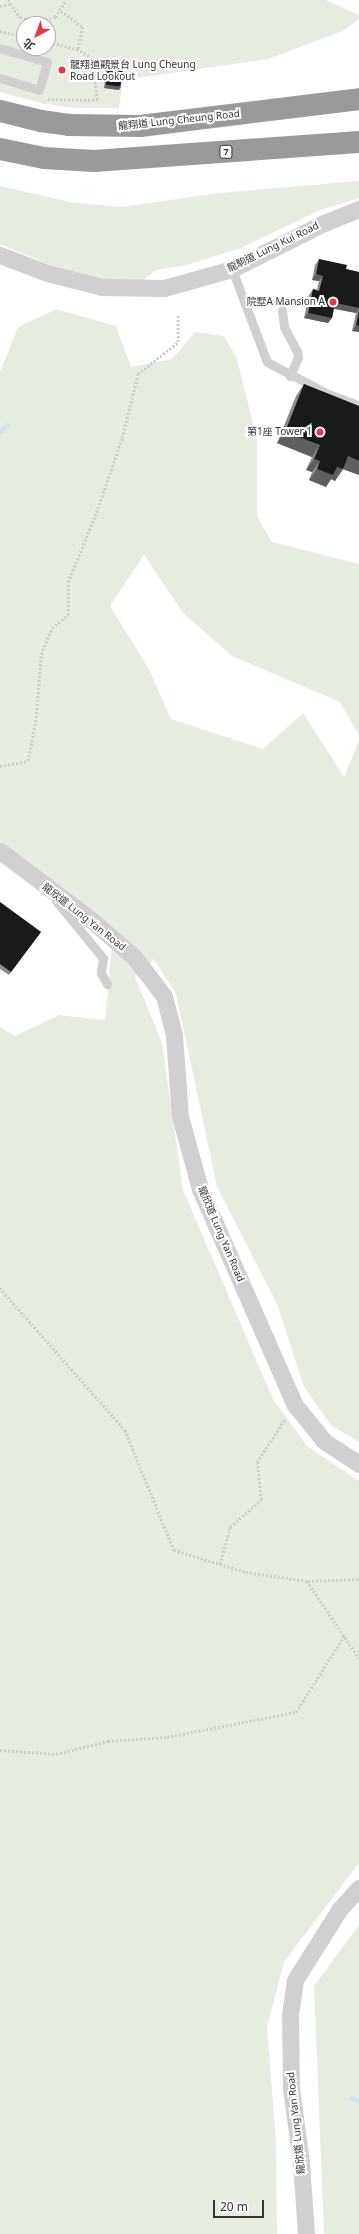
<!DOCTYPE html>
<html>
<head>
<meta charset="utf-8">
<style>
  body { margin:0 }
  #map { position:relative; width:359px; height:2234px; overflow:hidden; background:#fff; font-family:"Noto Sans","Noto Sans TC",sans-serif }
  div>[style] { position:absolute }
  [style*='--x'] { left:calc(var(--x)*1px); top:calc(var(--y)*1px); width:calc(var(--w)*1px); rotate:calc(var(--a)*1deg) }
  .green>* { inset:0; background:#e6ecdf }
  .stream>* { height:5px; margin:-2.5px; padding:0 2.5px; transform-origin:2.5px; border-radius:2.5px; background:#cfe2ee }
  .path>* { height:2.5px; margin-top:-1.25px; transform-origin:0; background:repeating-linear-gradient(90deg,#cdcdcd 0 2px,transparent 0 4px) }
  .lane>* { height:9px; margin:-4.5px; padding:0 4.5px; transform-origin:4.5px; border-radius:4.5px; background:#d0d0d0 }
  .street>* { height:17px; margin:-8.5px; padding:0 8.5px; transform-origin:8.5px; border-radius:8.5px; background:#d0d0d0 }
  .highway>* { height:22px; margin:-11px; padding:0 11px; transform-origin:11px; border-radius:11px; background:#9a9a9a }
  .wall>* { inset:0; background:#8c8c8c }
  .shaded-wall>* { inset:0; background:#5f5f5f }
  .building>* { inset:0; background:#1a1a1a; transform-origin:0 0 }
  .dots>* { width:11px; height:11px; translate:-50% -50%; box-sizing:border-box; border:2px solid #fff; border-radius:50% }
  span { translate:-50% -50%; white-space:nowrap; text-align:center; line-height:1.15; -webkit-text-stroke:4px #fff; paint-order:stroke }
  .shield-label span { padding:1px 3px; background:#fff; border:1px solid; border-radius:3px; -webkit-text-stroke-width:0 }
  .shield-label { font-size:9px; color:#333; font-weight:700 }
  .poi-label { font-size:10px; color:#333 }
  .left { translate:0 -50%; text-align:left }
  .right { translate:-100% -50%; text-align:right }
  .street-label { font-size:10px; color:#333 }
  .north { position:absolute; left:16px; top:16px; width:40px; height:40px; box-sizing:border-box; background:#fff; border:1px solid #adadad; border-radius:50%; rotate:221deg; font-size:11px; font-weight:700; line-height:16px; text-align:center; color:#333 }
  .north::after { content:''; display:block; margin:auto; width:14px; height:18px; background:#e63946; clip-path:polygon(50% 0,100% 100%,50% 72%,0 100%) }
  .scale { position:absolute; left:213px; top:2200px; width:51px; height:18px; box-sizing:border-box; border:2px solid #333; border-top:0; padding-left:5px; font-size:12px; line-height:14px; white-space:nowrap; color:#333; -webkit-text-stroke:3px #fff; paint-order:stroke }
</style>
</head>
<body>
<div id="map">
  <div class="green">
    <i style="clip-path:polygon(evenodd,0 0,326px 0,359px 15px,359px 19px,345px 30px,268px 59px,123px 80px,119px 108px,75px 108px,44px 104px,0 92px,0 0,24px 24px,48px 24px,48px 48px,24px 48px,24px 24px)"></i>
    <i style="clip-path:polygon(359px 181px,359px 198px,318px 211px,241px 248px,187px 265px,156px 270px,141px 282px,95px 278px,52px 266px,0 244px,0 186px,75px 203px,122px 207px,219px 193px)"></i>
    <i style="clip-path:polygon(56px 309px,116px 326px,131px 367px,172px 359px,195px 332px,224px 336px,236px 356px,257px 439px,257px 517px,272px 542px,359px 564px,359px 736px,340px 702px,232px 656px,183px 613px,144px 555px,110px 606px,149px 669px,171px 719px,263px 749px,303px 713px,344px 777px,359px 741px,359px 1442px,331px 1425px,304px 1387px,277px 1304px,217px 1187px,176px 994px,154px 959px,135px 977px,162px 1043px,183px 1190px,273px 1399px,307px 1446px,359px 1481px,359px 1863px,284px 1962px,267px 2027px,276px 2142px,277px 2234px,0 2234px,0 1027px,15px 1036px,59px 1015px,105px 1020px,112px 945px,0 845px,0 372px,18px 327px)"></i>
    <i style="clip-path:polygon(359px 1925px,359px 2234px,324px 2234px,314px 1986px)"></i>
  </div>
  <div class="stream">
    <i style="--x:0;--y:431;--w:9;--a:-41"></i>
    <i style="--x:352;--y:2098;--w:8;--a:23"></i>
  </div>
  <div class="path">
    <i style="--x:8;--y:0;--w:21;--a:55"></i>
    <i style="--x:20;--y:17;--w:19;--a:16"></i>
    <i style="--x:38;--y:22;--w:18;--a:-16"></i>
    <i style="--x:55;--y:17;--w:20;--a:-57"></i>
    <i style="--x:0;--y:6;--w:9;--a:-13"></i>
    <i style="--x:61;--y:11;--w:27;--a:36"></i>
    <i style="--x:83;--y:27;--w:24;--a:102"></i>
    <i style="--x:0;--y:31;--w:25;--a:12"></i>
    <i style="--x:48;--y:99;--w:49;--a:1.2"></i>
    <i style="--x:97;--y:100;--w:41;--a:-97"></i>
    <i style="--x:92;--y:59;--w:17;--a:-147"></i>
    <i style="--x:78;--y:50;--w:31;--a:-165"></i>
    <i style="--x:0;--y:766;--w:28;--a:-10"></i>
    <i style="--x:28;--y:761;--w:44;--a:-79.5"></i>
    <i style="--x:36;--y:718;--w:64;--a:-85.5"></i>
    <i style="--x:41;--y:654;--w:28;--a:-67"></i>
    <i style="--x:52;--y:628;--w:21;--a:-39"></i>
    <i style="--x:68;--y:615;--w:33;--a:-90"></i>
    <i style="--x:68;--y:582;--w:71;--a:-67.8"></i>
    <i style="--x:95;--y:516;--w:83;--a:-70.9"></i>
    <i style="--x:122;--y:438;--w:66;--a:-76"></i>
    <i style="--x:138;--y:374;--w:51;--a:-38.7"></i>
    <i style="--x:178;--y:342;--w:26;--a:-90"></i>
    <i style="--x:0;--y:1288;--w:189;--a:48.6"></i>
    <i style="--x:125;--y:1430;--w:130;--a:67.8"></i>
    <i style="--x:174;--y:1550;--w:75;--a:17"></i>
    <i style="--x:246;--y:1572;--w:62;--a:8.4"></i>
    <i style="--x:307;--y:1581;--w:93;--a:56"></i>
    <i style="--x:220;--y:1564;--w:38;--a:-75"></i>
    <i style="--x:230;--y:1527;--w:41;--a:-41.1"></i>
    <i style="--x:261;--y:1500;--w:38;--a:-96"></i>
    <i style="--x:257;--y:1462;--w:51;--a:-56.9"></i>
    <i style="--x:308;--y:1581;--w:51;--a:-2.2"></i>
    <i style="--x:0;--y:1750;--w:56;--a:4.1"></i>
    <i style="--x:56;--y:1754;--w:54;--a:-14"></i>
    <i style="--x:108;--y:1741;--w:59;--a:-3.9"></i>
    <i style="--x:167;--y:1737;--w:131;--a:-11"></i>
    <i style="--x:296;--y:1712;--w:90;--a:-57.7"></i>
  </div>
  <div class="lane">
    <i style="--x:0;--y:48;--w:49;--a:16.6"></i>
    <i style="--x:47;--y:62;--w:29;--a:106"></i>
    <i style="--x:39;--y:90;--w:41;--a:-162.9"></i>
    <i style="--x:232;--y:269;--w:99;--a:69.4"></i>
    <i style="--x:267;--y:362;--w:69;--a:27.7"></i>
    <i style="--x:328;--y:394;--w:33;--a:20"></i>
    <i style="--x:282;--y:310;--w:17;--a:83"></i>
    <i style="--x:284;--y:327;--w:27;--a:62"></i>
    <i style="--x:297;--y:351;--w:6;--a:81"></i>
    <i style="--x:298;--y:357;--w:21;--a:113"></i>
    <i style="--x:56;--y:901;--w:74;--a:50.5"></i>
    <i style="--x:103;--y:958;--w:15;--a:98"></i>
    <i style="--x:101;--y:973;--w:13;--a:61"></i>
  </div>
  <div class="street">
    <i style="--x:0;--y:255;--w:50;--a:21"></i>
    <i style="--x:47;--y:273;--w:57;--a:14.3"></i>
    <i style="--x:102;--y:287;--w:62;--a:0.9"></i>
    <i style="--x:164;--y:288;--w:71;--a:-15.6"></i>
    <i style="--x:232;--y:269;--w:103;--a:-26.6"></i>
    <i style="--x:324;--y:223;--w:38;--a:-22"></i>
    <i style="--x:0;--y:851;--w:111;--a:37"></i>
    <i style="--x:89;--y:918;--w:60;--a:40.9"></i>
    <i style="--x:134;--y:957;--w:49;--a:52.4"></i>
    <i style="--x:164;--y:996;--w:40;--a:75.6"></i>
    <i style="--x:174;--y:1035;--w:81;--a:85.8"></i>
    <i style="--x:180;--y:1116;--w:76;--a:74.7"></i>
    <i style="--x:200;--y:1189;--w:236;--a:66.3"></i>
    <i style="--x:295;--y:1405;--w:46;--a:51.1"></i>
    <i style="--x:324;--y:1441;--w:42;--a:33.3"></i>
    <i style="--x:306;--y:2234;--w:72;--a:-94"></i>
    <i style="--x:301;--y:2162;--w:75;--a:-97.7"></i>
    <i style="--x:291;--y:2088;--w:73;--a:-90.8"></i>
    <i style="--x:290;--y:2015;--w:35;--a:-82"></i>
    <i style="--x:295;--y:1980;--w:83;--a:-57.8"></i>
    <i style="--x:339;--y:1910;--w:30;--a:-48"></i>
  </div>
  <div class="highway">
    <i style="--x:0;--y:111;--w:42;--a:13.7"></i>
    <i style="--x:41;--y:121;--w:28;--a:8"></i>
    <i style="--x:69;--y:125;--w:71;--a:0.8"></i>
    <i style="--x:140;--y:126;--w:221;--a:-7"></i>
    <i style="--x:0;--y:149;--w:45;--a:11.6"></i>
    <i style="--x:44;--y:158;--w:50;--a:3.4"></i>
    <i style="--x:94;--y:161;--w:266;--a:-4.1"></i>
  </div>
  <div class="wall">
    <i style="clip-path:polygon(109px 61px,119px 90px,104px 88px,107px 64px)"></i>
    <i style="clip-path:polygon(319px 259px,346px 269px,359px 272px,359px 332px,352px 331px,356px 313px,334px 309px,332px 318px,328px 323px,304px 318px,309px 295px,313px 289px,317px 290px,319px 281px,312px 280px,315px 265px)"></i>
    <i style="clip-path:polygon(304px 384px,359px 406px,359px 475px,343px 469px,335px 481px,331px 479px,326px 487px,309px 480px,312px 472px,306px 470px,312px 457px,277px 443px,296px 396px)"></i>
    <i style="clip-path:polygon(0 902px,41px 932px,9px 975px,0 969px)"></i>
  </div>
  <div class="shaded-wall">
    <i style="clip-path:polygon(106px 85px,121px 87px,119px 90px,104px 88px)"></i>
    <i style="clip-path:polygon(316px 274px,323px 276px,319px 281px,312px 280px)"></i>
    <i style="clip-path:polygon(335px 303px,359px 308px,356px 313px,331px 308px)"></i>
    <i style="clip-path:polygon(308px 313px,332px 318px,328px 323px,304px 318px)"></i>
    <i style="clip-path:polygon(356px 325px,359px 326px,359px 332px,352px 331px)"></i>
    <i style="clip-path:polygon(285px 432px,320px 445px,312px 457px,277px 443px)"></i>
    <i style="clip-path:polygon(348px 456px,359px 461px,359px 475px,340px 468px)"></i>
    <i style="clip-path:polygon(314px 459px,320px 461px,312px 472px,306px 470px)"></i>
    <i style="clip-path:polygon(337px 467px,343px 469px,335px 481px,331px 479px,326px 487px,309px 480px,317px 469px)"></i>
  </div>
  <div class="building">
    <i style="left:109px;top:61px;width:15px;height:24px;rotate:8deg"></i>
    <i style="clip-path:polygon(319px 259px,347px 265px,346px 269px,359px 272px,359px 308px,335px 303px,332px 318px,308px 313px,313px 289px,319px 291px,323px 276px,316px 274px)"></i>
    <i style="clip-path:polygon(359px 310px,359px 326px,356px 325px)"></i>
    <i style="clip-path:polygon(304px 384px,359px 406px,359px 461px,348px 456px,343px 469px,337px 467px,333px 475px,317px 469px,320px 461px,314px 459px,320px 445px,285px 432px)"></i>
    <i style="clip-path:polygon(0 902px,41px 932px,11px 972px,0 964px)"></i>
  </div>
  <div class="dots">
    <i style="left:62px;top:70px;background:#e63946"></i>
    <i style="left:333px;top:302px;background:#e63946"></i>
    <i style="left:320px;top:432px;background:#e63946"></i>
  </div>
  <div class="shield-label">
    <span style="left:226px;top:152px">7</span>
  </div>
  <div class="poi-label">
    <span class="left" style="left:70px;top:70px">龍翔道觀景台 Lung Cheung<br>Road Lookout</span>
    <span class="right" style="left:325px;top:302px">院墅A Mansion A</span>
    <span class="right" style="left:312px;top:432px">第1座 Tower 1</span>
  </div>
  <div class="street-label">
    <span style="left:179px;top:120px;rotate:-6deg">龍翔道 Lung Cheung Road</span>
    <span style="left:273px;top:247px;rotate:-26deg">龍駒道 Lung Kui Road</span>
    <span style="left:84px;top:917px;rotate:38deg">龍欣道 Lung Yan Road</span>
    <span style="left:221px;top:1234px;rotate:67deg">龍欣道 Lung Yan Road</span>
    <span style="left:296px;top:2123px;rotate:-96deg">龍欣道 Lung Yan Road</span>
  </div>
  <div class="north">北</div>
  <div class="scale">20 m</div>
</div>
</body>
</html>
